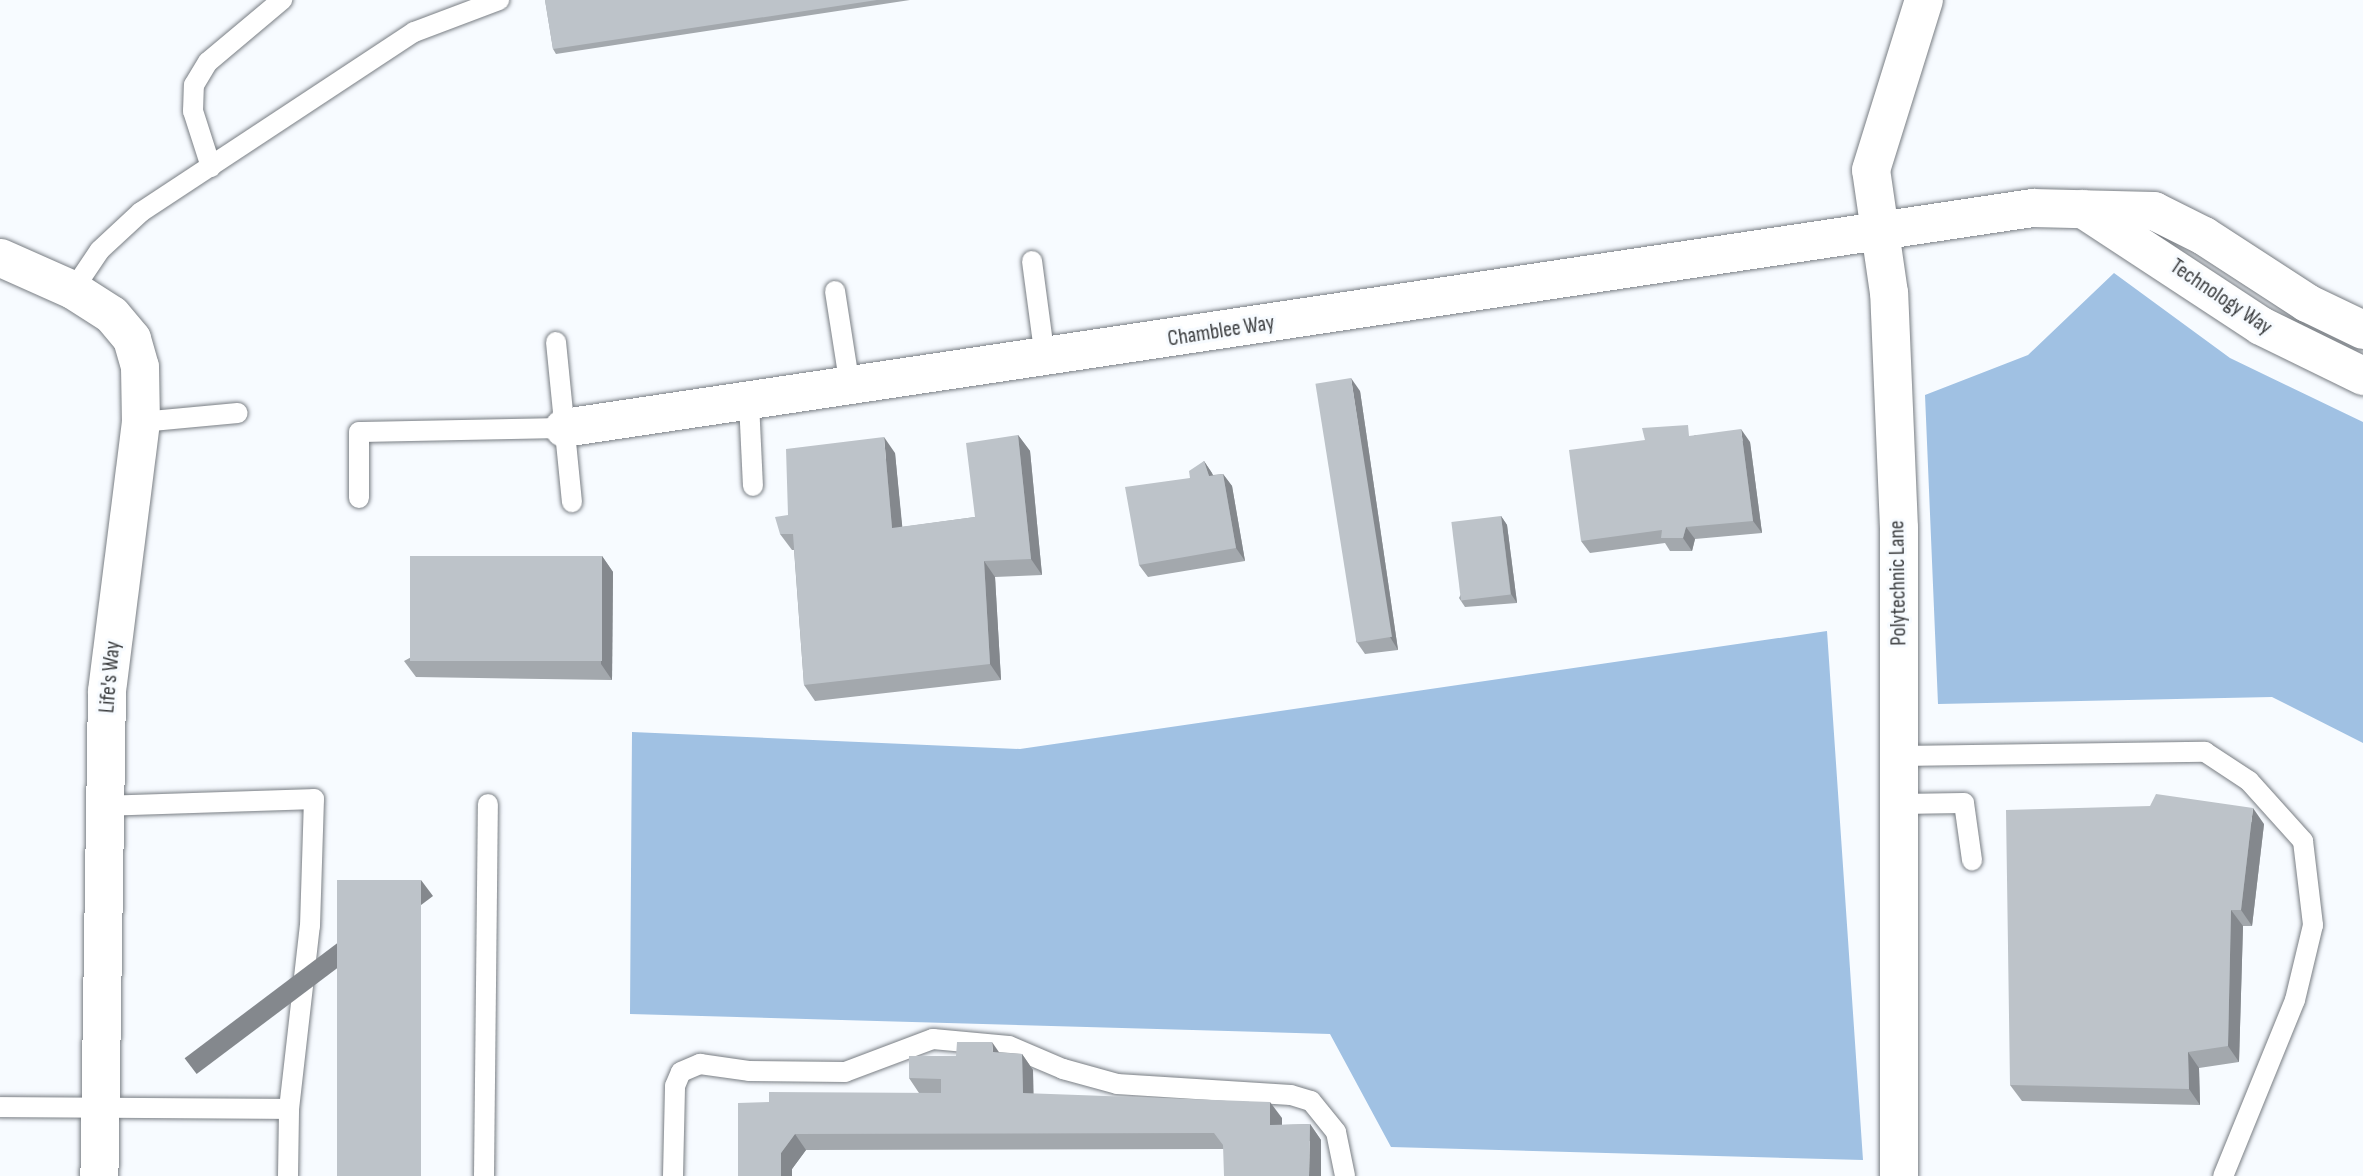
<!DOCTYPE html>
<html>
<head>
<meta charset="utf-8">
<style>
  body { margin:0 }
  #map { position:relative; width:2363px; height:1176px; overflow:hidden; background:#f7fbff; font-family:"Sofia Sans Condensed",sans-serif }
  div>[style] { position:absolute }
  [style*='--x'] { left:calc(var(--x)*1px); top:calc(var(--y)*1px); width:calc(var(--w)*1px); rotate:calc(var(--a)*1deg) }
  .forest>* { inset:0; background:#a0c1e3 }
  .roads { filter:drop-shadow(0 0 2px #797e84) drop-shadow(0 0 2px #797e84) }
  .lane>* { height:20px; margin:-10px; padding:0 10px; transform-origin:10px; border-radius:10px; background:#fff }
  .street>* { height:38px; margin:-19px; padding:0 19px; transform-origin:19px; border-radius:19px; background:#fff }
  .wall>* { inset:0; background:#a3a8ad }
  .shaded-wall>* { inset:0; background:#84888d; transform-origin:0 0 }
  .building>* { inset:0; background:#bdc3c9; transform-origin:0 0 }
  span { translate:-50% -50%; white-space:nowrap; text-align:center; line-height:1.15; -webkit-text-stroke:6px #f7fbff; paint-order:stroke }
  .street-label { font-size:22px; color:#3b3d3f }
</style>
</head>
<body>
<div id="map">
  <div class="forest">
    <i style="clip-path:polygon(2114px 273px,2230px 358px,2363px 422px,2363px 743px,2272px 697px,1938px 704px,1925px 395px,2028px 355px)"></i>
    <i style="clip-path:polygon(1827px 631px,1863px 1160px,1391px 1147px,1330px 1034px,630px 1014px,632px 732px,1020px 749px)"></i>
  </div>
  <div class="roads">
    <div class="lane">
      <i style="--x:211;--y:167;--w:59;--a:-107.8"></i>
      <i style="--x:193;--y:111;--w:26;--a:-88"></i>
      <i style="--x:194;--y:85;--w:27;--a:-59"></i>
      <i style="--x:208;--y:62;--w:97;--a:-40"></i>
      <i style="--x:1032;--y:261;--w:99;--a:82.4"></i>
      <i style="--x:73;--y:290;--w:48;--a:-56"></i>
      <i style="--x:100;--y:250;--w:56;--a:-42.8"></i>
      <i style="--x:141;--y:212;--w:327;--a:-33.4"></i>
      <i style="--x:414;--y:32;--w:91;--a:-20.6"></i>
      <i style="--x:835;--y:291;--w:97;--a:81.1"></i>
      <i style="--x:556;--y:342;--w:161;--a:84.3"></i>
      <i style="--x:749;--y:402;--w:84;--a:87.3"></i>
      <i style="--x:141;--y:422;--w:97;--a:-5.3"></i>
      <i style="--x:359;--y:498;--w:66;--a:-90"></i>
      <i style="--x:359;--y:432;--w:205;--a:-1.1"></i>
      <i style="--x:1900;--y:756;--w:305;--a:-0.8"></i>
      <i style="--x:2205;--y:752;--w:53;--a:33.4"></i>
      <i style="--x:2249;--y:781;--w:81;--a:48"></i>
      <i style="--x:2303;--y:841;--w:85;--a:83.2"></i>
      <i style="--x:2313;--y:925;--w:77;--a:103.5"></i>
      <i style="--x:2295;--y:1000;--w:190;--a:112.2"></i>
      <i style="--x:1900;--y:804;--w:64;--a:-0.9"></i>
      <i style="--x:1964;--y:803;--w:58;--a:82"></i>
      <i style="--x:0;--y:1107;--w:289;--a:0.4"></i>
      <i style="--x:289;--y:1109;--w:184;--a:-83.5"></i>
      <i style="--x:310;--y:926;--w:127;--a:-88.2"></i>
      <i style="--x:314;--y:799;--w:211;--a:178.1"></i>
      <i style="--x:288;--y:1176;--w:67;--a:-89.1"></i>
      <i style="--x:484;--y:1176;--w:372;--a:-89.4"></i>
      <i style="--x:673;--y:1176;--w:90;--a:-88.7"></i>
      <i style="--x:675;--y:1086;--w:15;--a:-67"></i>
      <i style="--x:681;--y:1072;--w:21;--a:-23"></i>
      <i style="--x:700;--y:1064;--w:49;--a:8.1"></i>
      <i style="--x:749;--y:1071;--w:96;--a:0.6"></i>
      <i style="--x:845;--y:1072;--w:94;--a:-20.6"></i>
      <i style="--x:933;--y:1039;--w:76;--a:5.3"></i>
      <i style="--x:1009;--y:1046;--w:59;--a:23.1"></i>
      <i style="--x:1063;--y:1069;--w:56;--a:15.5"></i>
      <i style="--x:1117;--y:1084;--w:174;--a:3.6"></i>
      <i style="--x:1291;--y:1095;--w:21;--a:17"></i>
      <i style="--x:1311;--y:1101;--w:40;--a:51"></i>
      <i style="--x:1336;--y:1132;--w:45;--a:78.4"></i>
    </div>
    <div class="street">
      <i style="--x:2083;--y:209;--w:213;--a:33.3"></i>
      <i style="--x:2261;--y:326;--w:114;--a:26.1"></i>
      <i style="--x:1;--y:258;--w:79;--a:24"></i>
      <i style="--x:73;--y:290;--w:46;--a:32.7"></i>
      <i style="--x:112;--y:315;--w:31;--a:50"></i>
      <i style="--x:132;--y:339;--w:29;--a:74"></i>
      <i style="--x:140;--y:367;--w:55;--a:89"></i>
      <i style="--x:141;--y:422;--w:271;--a:97.2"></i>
      <i style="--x:107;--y:691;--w:485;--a:90.9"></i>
      <i style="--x:564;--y:428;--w:1485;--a:-8.52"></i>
      <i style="--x:2033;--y:208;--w:121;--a:1.4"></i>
      <i style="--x:2154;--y:211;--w:56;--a:26.6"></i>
      <i style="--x:2204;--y:236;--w:123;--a:33"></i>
      <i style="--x:2307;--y:303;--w:62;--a:25.7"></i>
      <i style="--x:1899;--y:1176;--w:648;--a:-90"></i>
      <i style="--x:1899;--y:528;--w:235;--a:-92.4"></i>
      <i style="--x:1889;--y:293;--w:124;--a:-98.3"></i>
      <i style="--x:1871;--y:170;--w:178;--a:-72.7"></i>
    </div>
  </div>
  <div class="wall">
    <i style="clip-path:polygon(545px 0,910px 0,556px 54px,553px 49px)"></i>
    <i style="clip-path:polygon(1360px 391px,1398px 650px,1365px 654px,1356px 641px)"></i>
    <i style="clip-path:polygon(1018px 435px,1030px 451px,1042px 575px,995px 577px,1001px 680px,815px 701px,804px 685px,794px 550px,792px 550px,780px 534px,895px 453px,902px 527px,975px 517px)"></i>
    <i style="clip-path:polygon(1695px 435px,1750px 442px,1762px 533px,1695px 539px,1692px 551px,1670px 551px,1665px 543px,1590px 553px,1581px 541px)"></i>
    <i style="clip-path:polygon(1204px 461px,1213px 475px,1223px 474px,1232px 486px,1245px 561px,1148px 577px,1139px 565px,1190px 478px)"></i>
    <i style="clip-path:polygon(1501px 516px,1507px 525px,1517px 603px,1465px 607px,1459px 598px)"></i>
    <i style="clip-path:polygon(602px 556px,613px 572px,612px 680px,416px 677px,404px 661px)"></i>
    <i style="clip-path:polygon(2150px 806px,2264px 824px,2252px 926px,2243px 926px,2239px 1062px,2199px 1068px,2200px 1105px,2022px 1101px,2010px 1085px)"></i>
    <i style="clip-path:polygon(999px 1052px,1022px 1054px,1033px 1070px,1033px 1094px,1282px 1118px,1282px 1125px,1310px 1124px,1321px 1140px,1223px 1149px,806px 1150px,792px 1169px,792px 1176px,738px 1176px,769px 1102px,919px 1093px,909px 1078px,956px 1056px)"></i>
  </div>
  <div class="shaded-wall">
    <i style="clip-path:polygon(1351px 378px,1360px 391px,1398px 650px,1390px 637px)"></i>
    <i style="clip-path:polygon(1741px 429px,1750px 442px,1762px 533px,1753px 521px)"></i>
    <i style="clip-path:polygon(1018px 435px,1030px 451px,1042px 575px,1031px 559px)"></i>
    <i style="clip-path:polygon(884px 437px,895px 453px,904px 544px,892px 528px)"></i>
    <i style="clip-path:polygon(1204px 461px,1212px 473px,1218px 488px,1209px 476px)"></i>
    <i style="clip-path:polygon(1223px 474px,1232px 486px,1245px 561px,1236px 548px)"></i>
    <i style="clip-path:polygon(1501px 516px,1507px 525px,1517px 603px,1511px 594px)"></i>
    <i style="clip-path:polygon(1686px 527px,1695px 539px,1692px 551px,1683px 538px)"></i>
    <i style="clip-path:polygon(602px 556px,613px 572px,612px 680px,601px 664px)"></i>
    <i style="clip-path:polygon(984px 561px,995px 577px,1001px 680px,990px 664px)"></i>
    <i style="clip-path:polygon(2253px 808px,2264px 824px,2252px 926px,2241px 910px)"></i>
    <i style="left:421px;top:880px;width:20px;height:296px;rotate:53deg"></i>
    <i style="clip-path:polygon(2231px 910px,2243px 926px,2239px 1062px,2228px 1046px)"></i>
    <i style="clip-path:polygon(992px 1042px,1003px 1058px,993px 1052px)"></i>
    <i style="clip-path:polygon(2188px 1052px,2199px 1068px,2200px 1105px,2189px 1089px)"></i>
    <i style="clip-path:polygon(1022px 1054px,1033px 1070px,1034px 1109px,1023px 1093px)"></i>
    <i style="clip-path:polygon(1270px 1102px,1282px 1118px,1282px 1141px,1270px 1125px)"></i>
    <i style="clip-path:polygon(1310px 1124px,1321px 1140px,1321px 1176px,1309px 1176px)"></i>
    <i style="clip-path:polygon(795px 1134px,806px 1150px,792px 1169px,792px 1176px,781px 1176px,781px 1153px)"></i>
  </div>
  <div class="building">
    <i style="clip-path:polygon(545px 0,877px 0,553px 49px)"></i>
    <i style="left:1351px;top:378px;width:262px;height:36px;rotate:81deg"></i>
    <i style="clip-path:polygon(1688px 425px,1689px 436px,1741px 429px,1753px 521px,1686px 527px,1683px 538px,1661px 538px,1662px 530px,1581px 541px,1569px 450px,1645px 440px,1642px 428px)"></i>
    <i style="clip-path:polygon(1018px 435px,1031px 559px,984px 561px,990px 664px,804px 685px,793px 534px,780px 534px,775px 517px,788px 515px,786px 449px,884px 437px,892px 528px,975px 517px,966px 443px)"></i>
    <i style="clip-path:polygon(1204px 461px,1209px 476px,1223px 474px,1236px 548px,1139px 565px,1125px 487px,1190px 478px,1189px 471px)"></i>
    <i style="left:1501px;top:516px;width:79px;height:50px;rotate:83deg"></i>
    <i style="left:410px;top:556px;width:192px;height:105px"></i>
    <i style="clip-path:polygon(2156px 794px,2253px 808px,2241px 910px,2231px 910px,2228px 1046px,2188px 1052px,2189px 1089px,2010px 1085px,2006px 810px,2150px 806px)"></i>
    <i style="left:421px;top:880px;width:296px;height:84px;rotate:90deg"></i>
    <i style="clip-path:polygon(957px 1042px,992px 1042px,993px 1052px,1022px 1054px,1023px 1093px,1270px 1102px,1270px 1125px,1310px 1124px,1309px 1176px,1224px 1176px,1223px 1145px,1214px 1133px,795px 1134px,781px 1153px,781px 1176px,738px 1176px,738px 1103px,769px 1102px,769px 1092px,941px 1093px,941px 1079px,909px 1078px,909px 1056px,956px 1056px)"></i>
  </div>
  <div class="street-label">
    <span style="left:2221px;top:297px;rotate:34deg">Technology Way</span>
    <span style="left:1221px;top:331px;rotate:-9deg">Chamblee Way</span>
    <span style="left:1898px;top:583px;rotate:-91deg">Polytechnic Lane</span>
    <span style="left:110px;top:677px;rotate:-85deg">Life's Way</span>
  </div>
</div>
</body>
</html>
